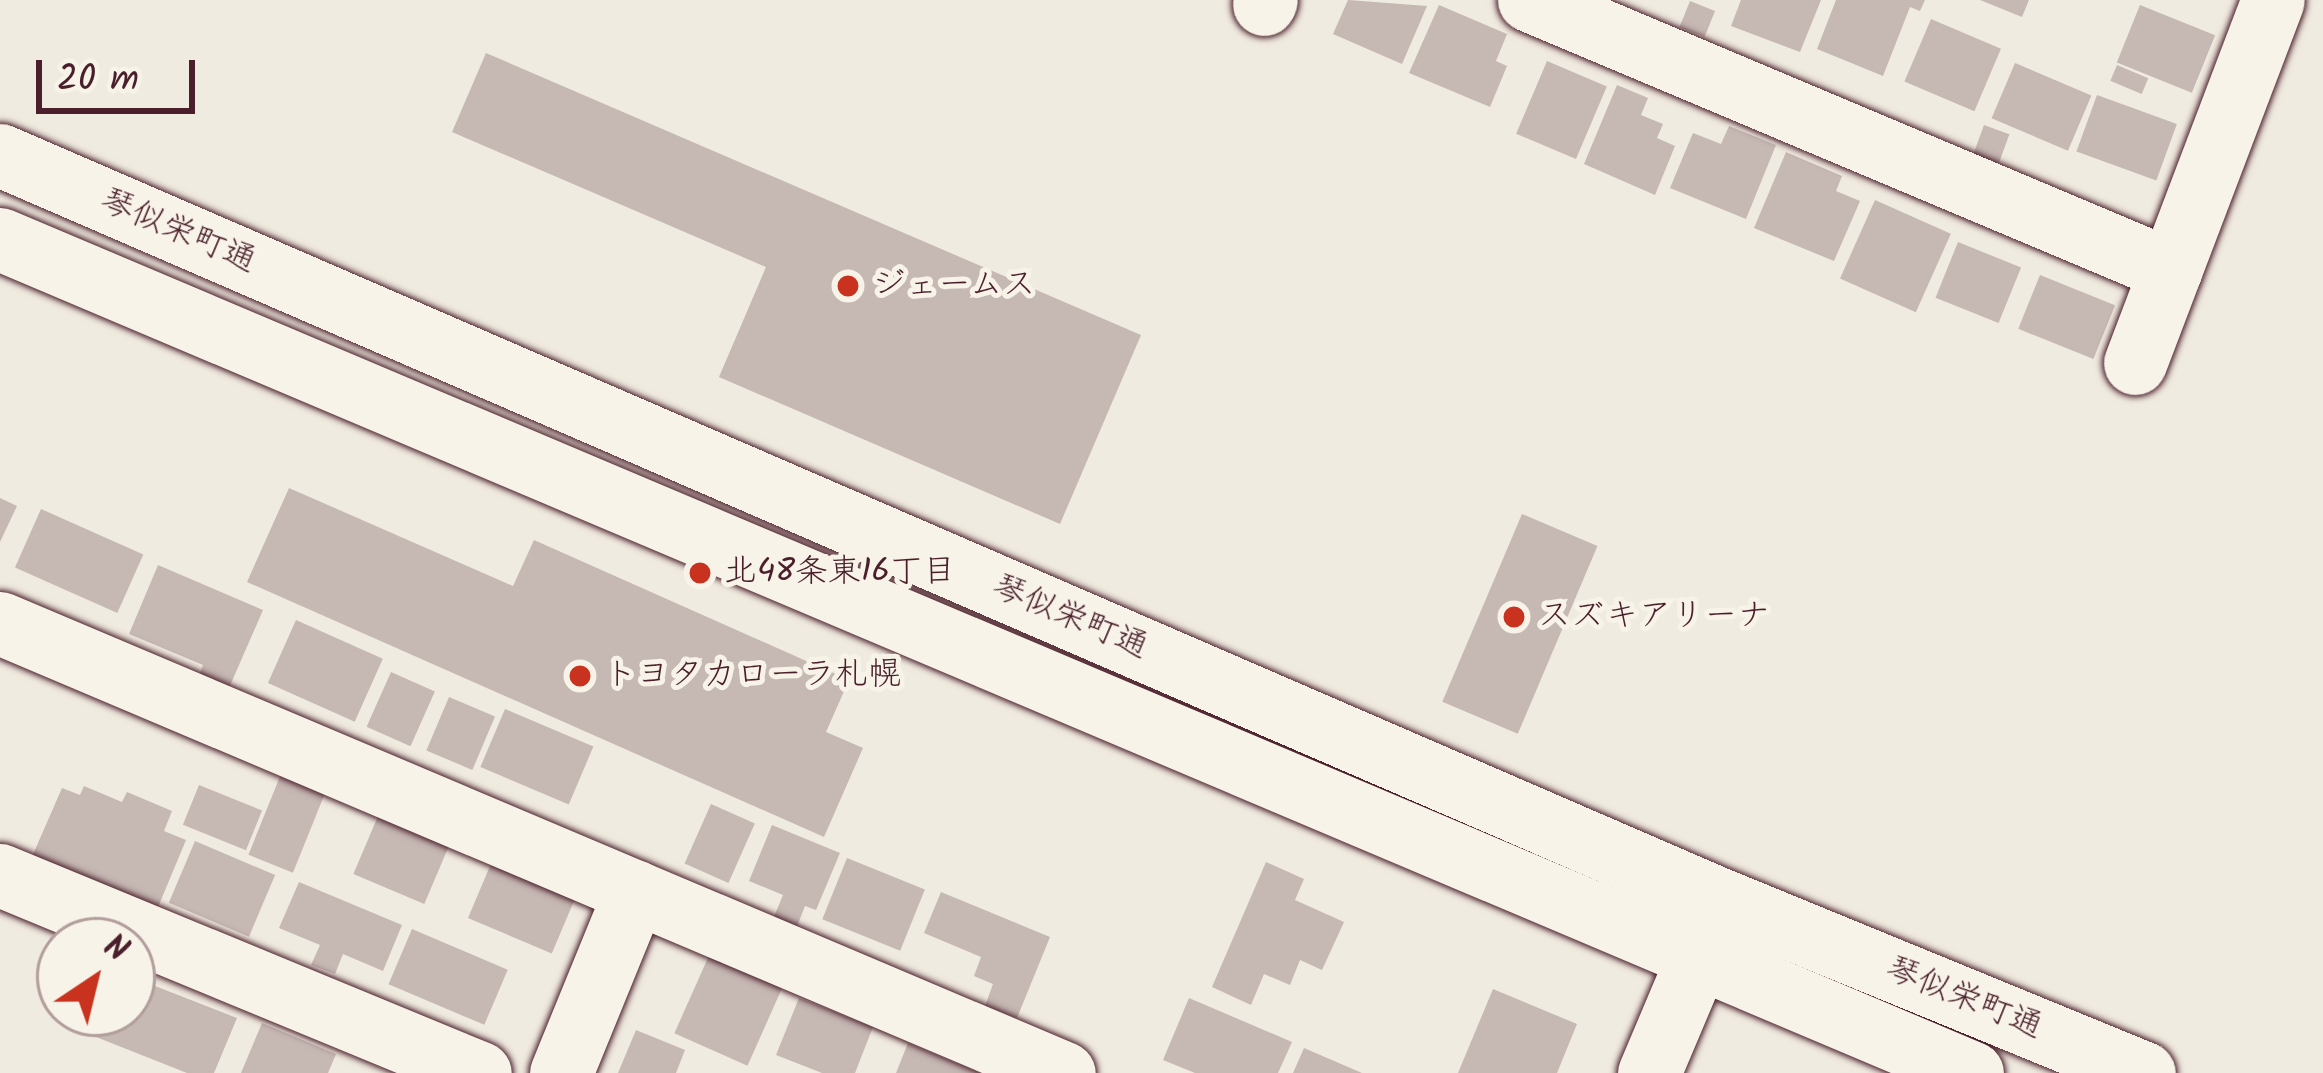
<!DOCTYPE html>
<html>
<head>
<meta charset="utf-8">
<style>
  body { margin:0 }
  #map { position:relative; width:2323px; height:1073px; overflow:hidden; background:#f0ebe0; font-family:Kalam,"Klee One",sans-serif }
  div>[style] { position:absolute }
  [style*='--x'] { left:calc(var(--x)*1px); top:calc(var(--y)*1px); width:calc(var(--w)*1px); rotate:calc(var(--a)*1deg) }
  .building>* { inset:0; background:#c6b8b3; transform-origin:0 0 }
  .roads { filter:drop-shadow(0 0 3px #4a1f2b) drop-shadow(0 0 3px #4a1f2b) }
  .minor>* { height:63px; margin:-31.5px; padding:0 31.5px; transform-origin:31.5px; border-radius:31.5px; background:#f7f3e8 }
  .dots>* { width:33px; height:33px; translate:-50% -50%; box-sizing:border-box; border:6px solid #f7f3e8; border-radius:50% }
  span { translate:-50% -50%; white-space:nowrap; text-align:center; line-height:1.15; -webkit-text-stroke:10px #f7f3e8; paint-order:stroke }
  .street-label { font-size:33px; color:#4a1f2b }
  .poi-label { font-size:33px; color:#4a1f2b }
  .left { translate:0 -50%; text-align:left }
  .north { position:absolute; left:36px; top:917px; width:120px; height:120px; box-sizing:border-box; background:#f7f3e8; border:3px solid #b29e9c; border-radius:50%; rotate:35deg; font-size:33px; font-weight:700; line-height:48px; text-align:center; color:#4a1f2b }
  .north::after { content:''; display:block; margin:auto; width:42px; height:54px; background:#c8321e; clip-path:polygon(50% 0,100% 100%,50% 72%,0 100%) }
  .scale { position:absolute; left:36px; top:60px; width:159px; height:54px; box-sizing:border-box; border:6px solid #4a1f2b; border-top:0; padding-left:15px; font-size:36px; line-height:42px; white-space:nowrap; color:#4a1f2b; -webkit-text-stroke:9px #f7f3e8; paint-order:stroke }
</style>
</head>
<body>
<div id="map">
  <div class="building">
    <i style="clip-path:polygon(1348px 0,1427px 6px,1402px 64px,1333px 34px)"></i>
    <i style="clip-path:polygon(1741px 0,1821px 0,1800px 52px,1731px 26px)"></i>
    <i style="clip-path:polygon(1836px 0,1925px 0,1920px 11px,1910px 7px,1883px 76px,1817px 49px)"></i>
    <i style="clip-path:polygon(1980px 0,2029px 0,2022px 17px)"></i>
    <i style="left:1690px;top:1px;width:27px;height:28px;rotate:22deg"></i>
    <i style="clip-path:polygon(1439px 5px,1507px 34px,1496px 61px,1507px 66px,1490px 107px,1409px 73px)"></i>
    <i style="left:2140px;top:5px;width:81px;height:62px;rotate:22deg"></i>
    <i style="left:1931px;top:19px;width:76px;height:68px;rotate:23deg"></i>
    <i style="clip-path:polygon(486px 53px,1141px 335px,1060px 524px,719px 377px,766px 267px,452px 132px)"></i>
    <i style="left:1547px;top:61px;width:65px;height:79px;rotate:23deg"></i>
    <i style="left:2015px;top:63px;width:83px;height:60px;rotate:23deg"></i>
    <i style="left:2117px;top:65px;width:34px;height:17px;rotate:23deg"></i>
    <i style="clip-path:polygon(1617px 85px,1648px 98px,1641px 115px,1663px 124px,1657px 138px,1675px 146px,1655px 195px,1584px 164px)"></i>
    <i style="left:2097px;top:95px;width:85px;height:60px;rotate:20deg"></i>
    <i style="left:1984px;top:125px;width:27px;height:33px;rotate:20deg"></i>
    <i style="clip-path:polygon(1729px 126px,1776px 145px,1746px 219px,1670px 188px,1693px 133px,1721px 144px)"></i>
    <i style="clip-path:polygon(1786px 152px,1842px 176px,1836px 191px,1860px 201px,1834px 261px,1754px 228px)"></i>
    <i style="left:1875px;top:200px;width:83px;height:86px;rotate:24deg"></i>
    <i style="left:1958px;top:242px;width:68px;height:60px;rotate:22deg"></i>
    <i style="left:2040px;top:275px;width:81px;height:58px;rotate:22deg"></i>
    <i style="clip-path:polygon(289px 488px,513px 586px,534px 540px,849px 680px,826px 732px,863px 748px,824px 837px,247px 582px)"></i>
    <i style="clip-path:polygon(0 498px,17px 506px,0 542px)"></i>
    <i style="left:41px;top:509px;width:112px;height:64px;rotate:24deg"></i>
    <i style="left:1522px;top:514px;width:82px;height:204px;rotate:23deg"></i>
    <i style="clip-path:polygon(158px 565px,263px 610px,229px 688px,199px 676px,203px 665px,129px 634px)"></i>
    <i style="left:296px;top:620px;width:95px;height:69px;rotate:24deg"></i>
    <i style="left:391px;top:672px;width:48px;height:60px;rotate:24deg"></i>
    <i style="left:449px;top:697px;width:50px;height:58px;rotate:23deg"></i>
    <i style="left:505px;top:709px;width:96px;height:63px;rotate:23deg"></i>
    <i style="left:281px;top:774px;width:48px;height:87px;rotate:22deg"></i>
    <i style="left:199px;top:785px;width:68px;height:43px;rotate:22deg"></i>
    <i style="clip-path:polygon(84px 786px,122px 802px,127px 792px,172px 811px,164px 831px,186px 840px,156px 912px,31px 859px,62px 788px,80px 795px)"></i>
    <i style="left:711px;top:804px;width:48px;height:65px;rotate:24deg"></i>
    <i style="left:378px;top:816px;width:77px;height:63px;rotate:23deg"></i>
    <i style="clip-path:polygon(772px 825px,840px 853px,816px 910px,805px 906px,796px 929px,773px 919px,783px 895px,749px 881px)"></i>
    <i style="left:195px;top:841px;width:87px;height:67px;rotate:23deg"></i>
    <i style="left:847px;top:858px;width:84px;height:66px;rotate:22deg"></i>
    <i style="left:493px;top:859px;width:91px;height:64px;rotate:23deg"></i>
    <i style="clip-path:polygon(1266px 862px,1304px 879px,1295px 900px,1344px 922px,1322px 970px,1300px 960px,1290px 985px,1264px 974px,1251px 1005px,1212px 987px)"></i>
    <i style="clip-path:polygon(299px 882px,402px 925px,383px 971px,343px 954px,335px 974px,311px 965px,320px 945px,279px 928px)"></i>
    <i style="clip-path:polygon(941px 892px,1050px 937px,1017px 1018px,985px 1006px,993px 984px,974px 976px,981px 957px,924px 933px)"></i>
    <i style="left:412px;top:929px;width:104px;height:60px;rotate:23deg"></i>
    <i style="left:711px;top:951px;width:80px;height:90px;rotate:24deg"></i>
    <i style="clip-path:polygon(132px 977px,237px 1018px,214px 1073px,187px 1073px,91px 1035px,100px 1013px,132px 1013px)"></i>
    <i style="clip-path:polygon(1493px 989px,1577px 1024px,1557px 1073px,1458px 1073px)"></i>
    <i style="clip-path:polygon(799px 998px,873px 1027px,855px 1073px,822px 1073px,776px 1055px)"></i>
    <i style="clip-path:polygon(1189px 998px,1292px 1042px,1278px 1073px,1195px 1073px,1163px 1060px)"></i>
    <i style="clip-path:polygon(262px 1023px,336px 1054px,328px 1073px,241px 1073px)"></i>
    <i style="clip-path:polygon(636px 1030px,685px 1050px,676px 1073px,618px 1073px)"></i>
    <i style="clip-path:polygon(908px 1043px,980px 1073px,896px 1073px)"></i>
    <i style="clip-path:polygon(1304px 1048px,1362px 1073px,1293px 1073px)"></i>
  </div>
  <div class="roads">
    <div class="minor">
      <i style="--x:1529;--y:0;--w:696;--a:22.84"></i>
      <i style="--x:1264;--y:4;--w:4;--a:-63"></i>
      <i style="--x:0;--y:155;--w:1876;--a:23.4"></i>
      <i style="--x:1722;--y:900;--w:456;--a:22.3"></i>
      <i style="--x:0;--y:239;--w:2141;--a:22.92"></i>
      <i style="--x:2135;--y:363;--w:388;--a:-69.2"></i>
      <i style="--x:0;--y:623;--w:1155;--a:22.93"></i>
      <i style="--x:0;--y:875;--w:519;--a:22.42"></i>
      <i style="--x:561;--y:1073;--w:196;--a:-67.8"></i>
      <i style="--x:1649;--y:1073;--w:162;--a:-67.1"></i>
    </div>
  </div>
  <div class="dots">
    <i style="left:848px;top:286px;background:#c8321e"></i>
    <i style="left:700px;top:573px;background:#c8321e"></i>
    <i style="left:1514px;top:617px;background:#c8321e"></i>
    <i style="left:580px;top:676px;background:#c8321e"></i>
  </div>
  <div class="street-label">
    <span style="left:178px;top:232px;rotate:23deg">琴似栄町通</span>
    <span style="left:1070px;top:618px;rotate:23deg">琴似栄町通</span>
    <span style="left:1964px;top:999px;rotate:22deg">琴似栄町通</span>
  </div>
  <div class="poi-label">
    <span class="left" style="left:872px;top:286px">ジェームス</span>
    <span class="left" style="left:724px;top:573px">北48条東16丁目</span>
    <span class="left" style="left:1538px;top:617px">スズキアリーナ</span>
    <span class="left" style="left:604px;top:676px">トヨタカローラ札幌</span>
  </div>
  <div class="north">N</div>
  <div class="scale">20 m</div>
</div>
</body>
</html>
